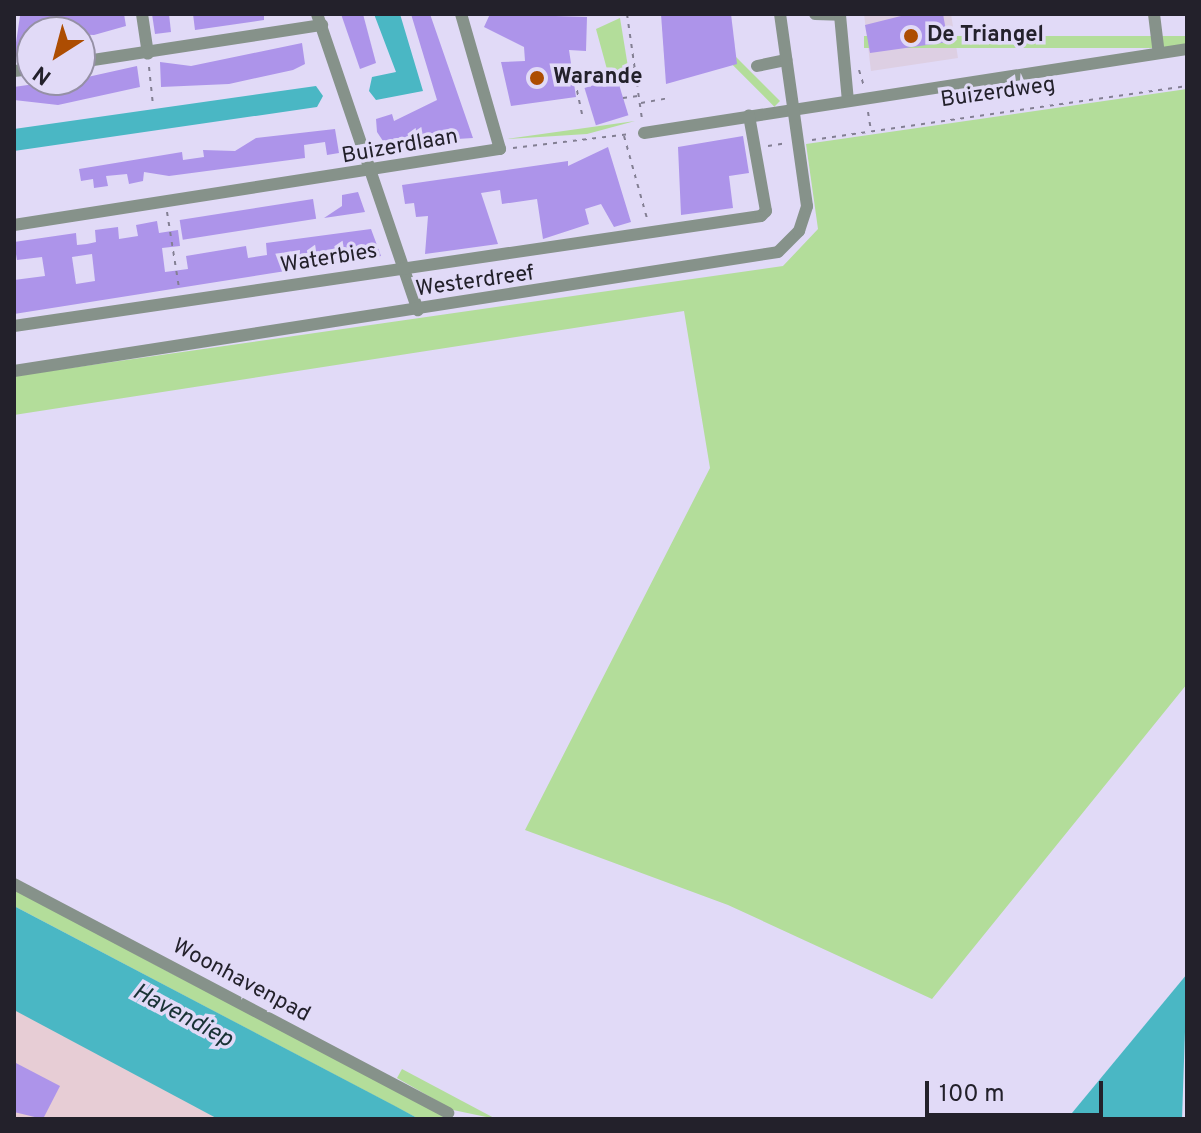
<!DOCTYPE html>
<html>
<head>
<meta charset="utf-8">
<style>
  body { margin:0 }
  #map { position:relative; width:1201px; height:1133px; overflow:hidden; background:#e1daf7; font-family:Overpass,sans-serif }
  div>[style] { position:absolute }
  [style*='--x'] { left:calc(var(--x)*1px); top:calc(var(--y)*1px); width:calc(var(--w)*1px); rotate:calc(var(--a)*1deg) }
  .commercial>* { inset:0; background:#e7cdd5 }
  .education>* { inset:0; background:#ddcfe3 }
  .green>* { inset:0; background:#b3dd9a; transform-origin:0 0 }
  .water>* { inset:0; background:#4ab7c4 }
  .building>* { inset:0; background:#ad94ea; transform-origin:0 0 }
  .path>* { height:2px; margin-top:-1px; transform-origin:0; background:repeating-linear-gradient(90deg,#837f93 0 4px,transparent 0 10px) }
  .minor>* { height:12px; margin:-6px; padding:0 6px; transform-origin:6px; border-radius:6px; background:#86928a }
  .dots>* { width:22px; height:22px; translate:-50% -50%; box-sizing:border-box; border:4px solid #e1daf7; border-radius:50% }
  span { translate:-50% -50%; white-space:nowrap; text-align:center; line-height:1.15; -webkit-text-stroke:7px #e1daf7; paint-order:stroke }
  .poi-label { font-size:22px; color:#23212b; font-weight:700 }
  .left { translate:0 -50%; text-align:left }
  .street-label { font-size:22px; color:#23212b }
  .water-label { font-size:24px; color:#193235; font-style:italic }
  .frame { position:absolute; inset:0; border:16px solid #23212b; pointer-events:none }
  .north { position:absolute; left:16px; top:16px; width:80px; height:80px; box-sizing:border-box; background:#e1daf7; border:2px solid #9590a5; border-radius:50%; rotate:216deg; font-size:22px; font-weight:700; line-height:32px; text-align:center; color:#23212b }
  .north::after { content:''; display:block; margin:auto; width:28px; height:36px; background:#ad4d02; clip-path:polygon(50% 0,100% 100%,50% 72%,0 100%) }
  .scale { position:absolute; left:925px; top:1081px; width:178px; height:36px; box-sizing:border-box; border:4px solid #23212b; border-top:0; padding-left:10px; font-size:24px; line-height:28px; white-space:nowrap; color:#23212b; -webkit-text-stroke:6px #e1daf7; paint-order:stroke }
</style>
</head>
<body>
<div id="map">
  <div class="commercial">
    <i style="clip-path:polygon(14px 1002px,231px 1119px,14px 1119px)"></i>
  </div>
  <div class="education">
    <i style="clip-path:polygon(864px 14px,951px 14px,958px 58px,871px 71px)"></i>
  </div>
  <div class="green">
    <i style="clip-path:polygon(620px 18px,628px 67px,608px 73px,596px 29px)"></i>
    <i style="left:1187px;top:36px;width:12px;height:323px;rotate:90deg"></i>
    <i style="clip-path:polygon(1187px 89px,1187px 684px,932px 999px,728px 905px,525px 830px,710px 468px,684px 311px,14px 415px,14px 376px,783px 266px,818px 229px,806px 144px)"></i>
    <i style="left:780px;top:101px;width:8px;height:119px;rotate:135deg"></i>
    <i style="clip-path:polygon(635px 121px,587px 134px,507px 139px)"></i>
    <i style="clip-path:polygon(14px 889px,167px 971px,454px 1119px,419px 1119px,14px 906px)"></i>
    <i style="clip-path:polygon(402px 1069px,496px 1119px,453px 1110px,397px 1078px)"></i>
  </div>
  <div class="water">
    <i style="clip-path:polygon(374px 14px,400px 14px,423px 91px,376px 100px,369px 91px,372px 77px,396px 72px)"></i>
    <i style="clip-path:polygon(316px 86px,323px 96px,317px 107px,14px 151px,14px 129px)"></i>
    <i style="clip-path:polygon(14px 906px,395px 1106px,419px 1119px,218px 1119px,14px 1010px)"></i>
    <i style="clip-path:polygon(1187px 974px,1182px 1119px,1067px 1119px)"></i>
  </div>
  <div class="building">
    <i style="clip-path:polygon(124px 14px,126px 26px,94px 35px,32px 32px,32px 59px,14px 56px,20px 16px)"></i>
    <i style="clip-path:polygon(152px 14px,169px 14px,171px 32px,155px 34px)"></i>
    <i style="clip-path:polygon(193px 14px,264px 14px,264px 20px,195px 30px)"></i>
    <i style="clip-path:polygon(341px 14px,363px 14px,376px 63px,360px 69px)"></i>
    <i style="clip-path:polygon(411px 14px,430px 14px,473px 138px,441px 140px,439px 133px,383px 141px,377px 132px,376px 119px,392px 114px,394px 121px,437px 100px)"></i>
    <i style="clip-path:polygon(490px 14px,587px 17px,586px 51px,569px 50px,576px 97px,511px 106px,501px 62px,525px 61px,524px 47px,484px 27px)"></i>
    <i style="clip-path:polygon(661px 14px,731px 14px,737px 64px,666px 84px)"></i>
    <i style="clip-path:polygon(909px 14px,943px 14px,948px 42px,870px 53px,865px 25px)"></i>
    <i style="clip-path:polygon(302px 43px,305px 64px,293px 70px,229px 84px,161px 87px,160px 62px,191px 66px)"></i>
    <i style="clip-path:polygon(137px 66px,140px 87px,58px 105px,14px 100px,14px 87px,55px 81px,57px 92px,75px 89px,74px 80px)"></i>
    <i style="left:617px;top:78px;width:39px;height:34px;rotate:73deg"></i>
    <i style="clip-path:polygon(335px 129px,339px 153px,327px 155px,325px 142px,304px 145px,305px 158px,169px 176px,144px 172px,143px 181px,129px 184px,127px 174px,106px 176px,108px 186px,94px 188px,93px 179px,81px 181px,79px 169px,182px 152px,183px 160px,204px 157px,203px 150px,235px 151px,256px 138px)"></i>
    <i style="clip-path:polygon(743px 136px,749px 173px,729px 176px,733px 208px,681px 215px,678px 147px)"></i>
    <i style="clip-path:polygon(608px 147px,631px 222px,614px 227px,601px 204px,585px 209px,589px 224px,543px 239px,537px 199px,502px 204px,500px 190px,481px 193px,498px 244px,425px 254px,428px 216px,416px 217px,414px 203px,405px 204px,402px 185px,568px 161px,568px 166px)"></i>
    <i style="clip-path:polygon(358px 192px,365px 212px,324px 218px,342px 206px,342px 195px)"></i>
    <i style="left:313px;top:199px;width:20px;height:135px;rotate:81deg"></i>
    <i style="clip-path:polygon(evenodd,157px 221px,159px 233px,178px 230px,180px 246px,162px 248px,165px 272px,188px 269px,186px 256px,246px 246px,248px 258px,267px 255px,266px 243px,371px 229px,381px 256px,14px 314px,14px 280px,45px 276px,42px 257px,17px 260px,14px 242px,76px 233px,77px 245px,87px 244px,96px 242px,95px 230px,118px 227px,119px 239px,138px 236px,136px 225px,157px 221px,92px 254px,95px 281px,76px 284px,72px 257px,92px 254px)"></i>
    <i style="clip-path:polygon(14px 1062px,60px 1086px,43px 1119px,14px 1112px)"></i>
  </div>
  <div class="path">
    <i style="--x:627;--y:14;--w:107;--a:81.9"></i>
    <i style="--x:149;--y:67;--w:37;--a:84"></i>
    <i style="--x:859;--y:70;--w:17;--a:73"></i>
    <i style="--x:623;--y:98;--w:15;--a:-8"></i>
    <i style="--x:641;--y:103;--w:28;--a:-10"></i>
    <i style="--x:868;--y:112;--w:18;--a:81"></i>
    <i style="--x:582;--y:114;--w:30;--a:-102"></i>
    <i style="--x:576;--y:85;--w:61;--a:-16.1"></i>
    <i style="--x:624;--y:136;--w:89;--a:74.4"></i>
    <i style="--x:812;--y:140;--w:379;--a:-8.2"></i>
    <i style="--x:768;--y:146;--w:18;--a:-9"></i>
    <i style="--x:513;--y:148;--w:118;--a:-6.8"></i>
    <i style="--x:167;--y:212;--w:77;--a:81"></i>
  </div>
  <div class="minor">
    <i style="--x:142;--y:14;--w:40;--a:81.5"></i>
    <i style="--x:317;--y:14;--w:313;--a:71.2"></i>
    <i style="--x:815;--y:14;--w:25;--a:2"></i>
    <i style="--x:840;--y:15;--w:86;--a:84.7"></i>
    <i style="--x:1154;--y:14;--w:39;--a:83"></i>
    <i style="--x:80;--y:62;--w:245;--a:-8.7"></i>
    <i style="--x:757;--y:66;--w:30;--a:-12"></i>
    <i style="--x:14;--y:71;--w:18;--a:-6"></i>
    <i style="--x:644;--y:133;--w:549;--a:-8.79"></i>
    <i style="--x:14;--y:225;--w:492;--a:-8.9"></i>
    <i style="--x:500;--y:149;--w:141;--a:-106.1"></i>
    <i style="--x:14;--y:326;--w:755;--a:-8.38"></i>
    <i style="--x:761;--y:216;--w:7;--a:-45"></i>
    <i style="--x:766;--y:211;--w:97;--a:-100.1"></i>
    <i style="--x:14;--y:371;--w:773;--a:-8.85"></i>
    <i style="--x:778;--y:252;--w:30;--a:-45"></i>
    <i style="--x:799;--y:231;--w:26;--a:-72"></i>
    <i style="--x:807;--y:206;--w:194;--a:-98"></i>
    <i style="--x:14;--y:884;--w:491;--a:27.8"></i>
  </div>
  <div class="dots">
    <i style="left:911px;top:36px;background:#ad4d02"></i>
    <i style="left:537px;top:78px;background:#ad4d02"></i>
  </div>
  <div class="poi-label">
    <span class="left" style="left:927px;top:36px">De Triangel</span>
    <span class="left" style="left:553px;top:78px">Warande</span>
  </div>
  <div class="street-label">
    <span style="left:998px;top:93px;rotate:-8deg">Buizerdweg</span>
    <span style="left:400px;top:147px;rotate:-10deg">Buizerdlaan</span>
    <span style="left:329px;top:259px;rotate:-9deg">Waterbies</span>
    <span style="left:475px;top:282px;rotate:-8deg">Westerdreef</span>
    <span style="left:241px;top:981px;rotate:28deg">Woonhavenpad</span>
  </div>
  <div class="water-label">
    <span style="left:182px;top:1017px;rotate:28deg">Havendiep</span>
  </div>
  <div class="frame"></div>
  <div class="north">N</div>
  <div class="scale">100 m</div>
</div>
</body>
</html>
